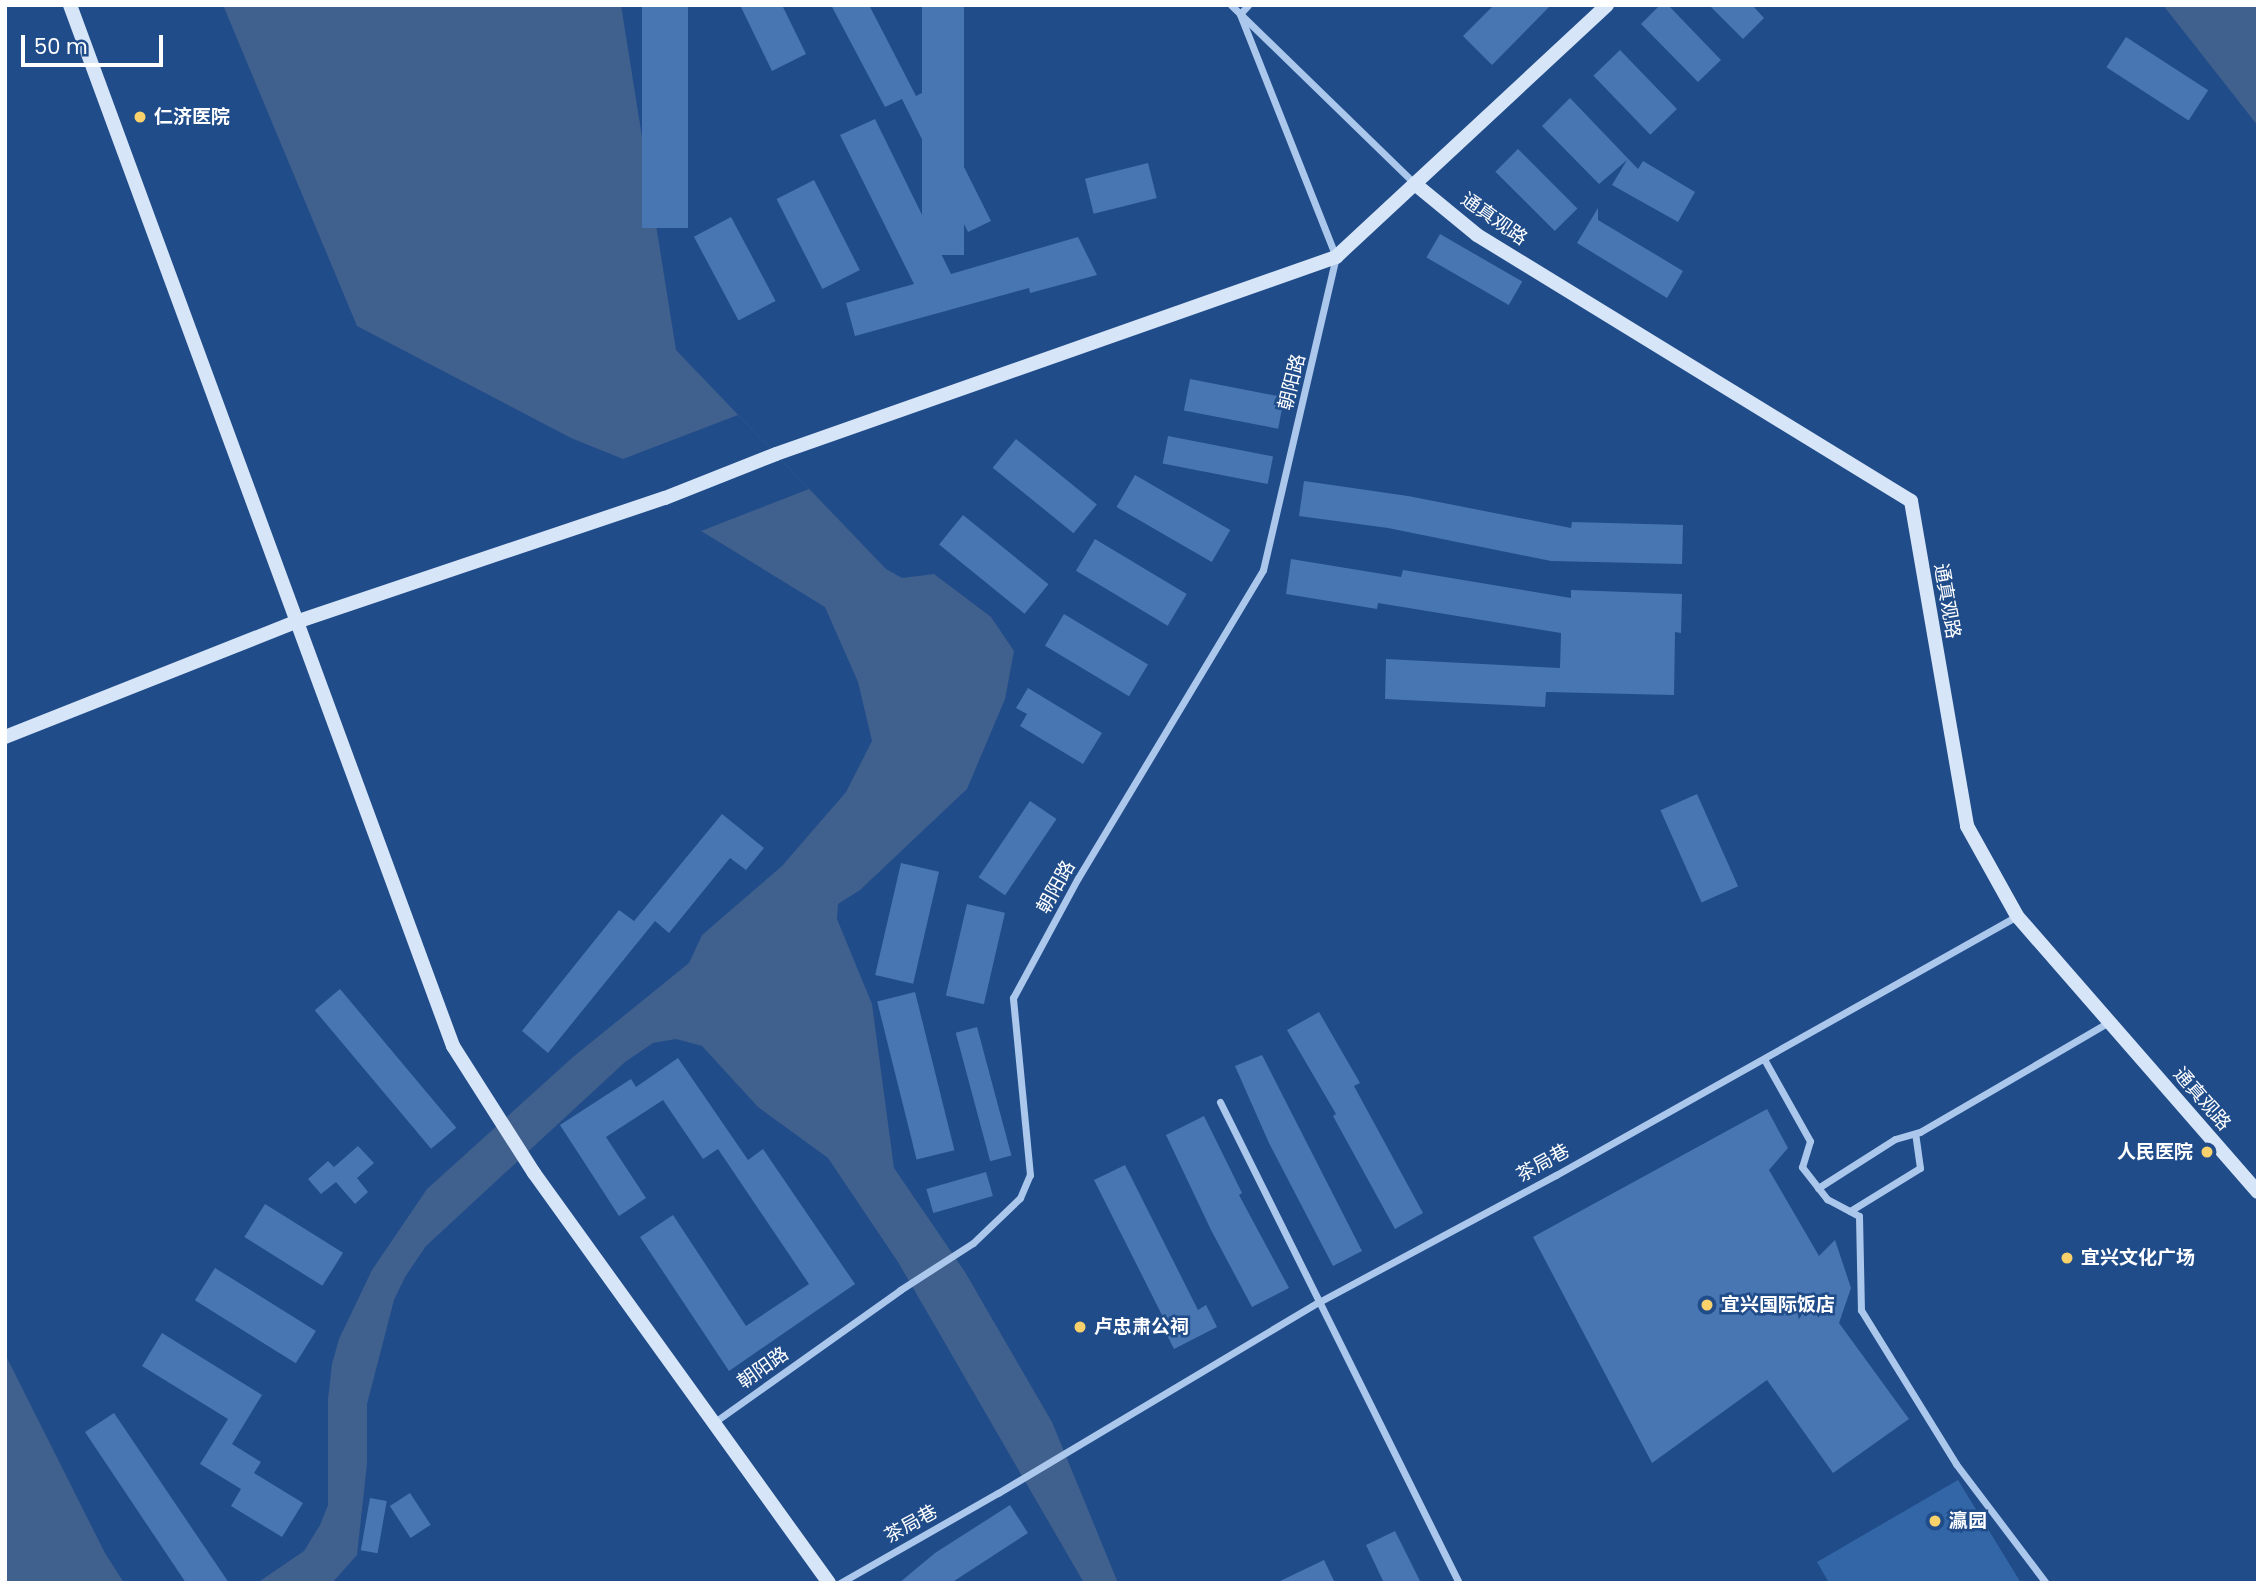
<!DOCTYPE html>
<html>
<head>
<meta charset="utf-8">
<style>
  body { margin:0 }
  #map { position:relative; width:2263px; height:1588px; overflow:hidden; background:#204c8a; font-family:Poppins,"Noto Sans SC",sans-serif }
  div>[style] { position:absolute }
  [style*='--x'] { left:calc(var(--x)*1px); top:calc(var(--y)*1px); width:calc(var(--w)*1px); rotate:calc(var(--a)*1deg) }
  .green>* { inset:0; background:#3366a7 }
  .water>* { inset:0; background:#40608d }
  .pier>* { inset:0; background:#204c8a }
  .building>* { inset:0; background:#4876b2; transform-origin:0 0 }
  .street>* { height:7px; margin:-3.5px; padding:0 3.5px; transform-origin:3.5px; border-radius:3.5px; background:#abc7eb }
  .secondary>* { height:14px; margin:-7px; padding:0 7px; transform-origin:7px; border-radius:7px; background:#d7e5f8 }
  .dots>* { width:19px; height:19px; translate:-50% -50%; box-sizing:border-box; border:4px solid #204c8a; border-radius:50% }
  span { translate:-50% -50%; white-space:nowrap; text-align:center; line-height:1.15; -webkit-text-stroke:5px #204c8a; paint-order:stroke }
  .poi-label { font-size:19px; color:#fff; font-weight:700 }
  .left { translate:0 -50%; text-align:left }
  .right { translate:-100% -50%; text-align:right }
  .street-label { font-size:19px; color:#fff }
  .frame { position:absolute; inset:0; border:7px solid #fff; pointer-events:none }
  .scale { position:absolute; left:21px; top:35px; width:142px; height:32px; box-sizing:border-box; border:4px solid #fff; border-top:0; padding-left:9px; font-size:21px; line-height:24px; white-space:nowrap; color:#fff; -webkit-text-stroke:5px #204c8a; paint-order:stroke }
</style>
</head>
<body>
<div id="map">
  <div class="green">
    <i style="clip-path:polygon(1958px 1480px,2021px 1583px,1824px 1583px,1828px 1581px,1817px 1562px)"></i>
  </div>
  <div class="water">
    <i style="clip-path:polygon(223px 5px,621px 5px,676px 350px,886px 569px,902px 578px,934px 574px,991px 617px,1014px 651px,1005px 699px,967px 789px,860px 890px,838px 904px,837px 919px,872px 1004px,894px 1168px,965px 1272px,1052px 1422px,1118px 1583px,1084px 1583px,898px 1262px,828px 1158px,758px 1107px,702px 1046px,676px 1039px,653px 1043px,625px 1062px,426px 1246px,405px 1277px,394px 1300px,367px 1404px,367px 1464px,357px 1555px,332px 1583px,257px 1583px,304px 1551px,320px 1525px,328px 1505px,328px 1399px,332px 1364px,339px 1339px,372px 1270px,427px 1189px,573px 1057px,689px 963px,702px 935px,782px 866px,846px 792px,872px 741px,858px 682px,825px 607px,701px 531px,623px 459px,571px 438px,357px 326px)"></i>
    <i style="clip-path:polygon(2163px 5px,2258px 5px,2258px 126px)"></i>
    <i style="clip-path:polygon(5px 1354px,105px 1553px,124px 1583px,5px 1583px)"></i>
  </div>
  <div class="pier">
    <i style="clip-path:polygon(738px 415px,809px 489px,701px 531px,623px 459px)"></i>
  </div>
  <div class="building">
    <i style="left:642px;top:5px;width:46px;height:223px"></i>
    <i style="clip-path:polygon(740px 5px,782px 5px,806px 54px,772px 71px)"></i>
    <i style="clip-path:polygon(831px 5px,869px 5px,916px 96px,926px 91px,991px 221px,968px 232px,902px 99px,885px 107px)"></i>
    <i style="left:922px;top:5px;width:42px;height:250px"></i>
    <i style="clip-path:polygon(1494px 5px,1551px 5px,1492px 65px,1463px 36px)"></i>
    <i style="clip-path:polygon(1660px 5px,1668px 5px,1721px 60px,1698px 82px,1641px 24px)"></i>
    <i style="clip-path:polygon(1709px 5px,1752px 5px,1764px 18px,1743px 39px)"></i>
    <i style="left:2126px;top:37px;width:98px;height:36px;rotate:33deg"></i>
    <i style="left:1620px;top:50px;width:82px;height:37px;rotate:46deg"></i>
    <i style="clip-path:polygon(1570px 98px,1638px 169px,1643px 161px,1695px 192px,1678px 222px,1612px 185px,1627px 160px,1599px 184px,1542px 126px)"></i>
    <i style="clip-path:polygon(875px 119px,951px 274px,1078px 237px,1097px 275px,1030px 293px,1029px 288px,855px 336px,846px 303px,914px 284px,840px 135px)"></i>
    <i style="left:1518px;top:149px;width:84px;height:32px;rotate:45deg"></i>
    <i style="left:1148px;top:163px;width:36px;height:65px;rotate:76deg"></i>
    <i style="left:814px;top:180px;width:101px;height:42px;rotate:63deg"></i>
    <i style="clip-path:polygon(1598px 208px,1598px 220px,1683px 271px,1667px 298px,1577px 243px)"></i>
    <i style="left:731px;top:217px;width:95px;height:42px;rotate:62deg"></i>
    <i style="left:1440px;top:234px;width:95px;height:27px;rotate:30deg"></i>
    <i style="left:1190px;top:379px;width:96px;height:32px;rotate:11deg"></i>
    <i style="left:1168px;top:436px;width:107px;height:28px;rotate:11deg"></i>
    <i style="left:1016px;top:439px;width:104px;height:37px;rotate:39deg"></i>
    <i style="left:1135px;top:475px;width:110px;height:37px;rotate:30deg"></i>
    <i style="clip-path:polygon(1304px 481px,1408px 496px,1571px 528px,1572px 522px,1683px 525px,1682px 564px,1551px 561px,1388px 528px,1299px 516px)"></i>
    <i style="left:963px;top:515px;width:110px;height:38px;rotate:39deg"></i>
    <i style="left:1095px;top:539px;width:107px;height:37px;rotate:31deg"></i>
    <i style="clip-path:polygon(1291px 559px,1401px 577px,1403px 570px,1571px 598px,1571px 590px,1682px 594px,1681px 633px,1675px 632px,1674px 695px,1546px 692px,1545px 707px,1385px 699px,1386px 659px,1560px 668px,1561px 633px,1378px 603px,1377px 609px,1286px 594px)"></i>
    <i style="left:1064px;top:614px;width:98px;height:37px;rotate:31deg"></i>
    <i style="clip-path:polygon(1028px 688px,1102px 733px,1083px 764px,1020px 726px,1027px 714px,1016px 708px)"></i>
    <i style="left:1697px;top:794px;width:101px;height:40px;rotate:66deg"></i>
    <i style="left:1030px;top:801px;width:32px;height:92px;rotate:34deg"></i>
    <i style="clip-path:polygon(722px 814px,764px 848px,746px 870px,730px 858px,669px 933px,655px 921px,548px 1053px,522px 1031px,619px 910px,634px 921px)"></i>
    <i style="left:901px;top:863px;width:39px;height:115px;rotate:13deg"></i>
    <i style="left:967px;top:904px;width:39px;height:94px;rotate:13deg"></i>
    <i style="left:340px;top:989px;width:181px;height:33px;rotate:50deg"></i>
    <i style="left:915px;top:992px;width:163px;height:39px;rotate:76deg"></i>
    <i style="clip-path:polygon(1319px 1012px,1360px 1083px,1354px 1086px,1423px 1213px,1395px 1229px,1333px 1116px,1336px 1114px,1287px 1030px)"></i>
    <i style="left:977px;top:1027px;width:133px;height:22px;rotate:75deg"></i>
    <i style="clip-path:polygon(1262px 1055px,1362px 1251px,1333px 1266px,1269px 1143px,1235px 1066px)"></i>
    <i style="clip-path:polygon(678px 1058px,748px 1160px,763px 1149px,855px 1284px,729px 1371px,640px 1237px,673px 1215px,746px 1326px,809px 1284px,718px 1149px,703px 1159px,663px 1100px,606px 1137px,646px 1198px,619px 1216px,560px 1125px,631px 1079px,636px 1087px)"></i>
    <i style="clip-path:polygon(1767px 1109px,1788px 1148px,1769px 1170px,1819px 1256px,1835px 1240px,1851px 1288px,1839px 1323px,1909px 1419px,1833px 1473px,1767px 1380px,1652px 1463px,1533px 1237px)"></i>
    <i style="clip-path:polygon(1204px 1116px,1242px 1193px,1239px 1195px,1289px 1288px,1252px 1307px,1211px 1230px,1166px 1135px)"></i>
    <i style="clip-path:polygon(358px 1146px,374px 1163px,357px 1178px,368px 1192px,355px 1204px,336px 1182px,321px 1194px,308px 1179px,328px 1161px,334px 1167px)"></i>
    <i style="clip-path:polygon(1125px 1165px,1198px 1310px,1206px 1305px,1217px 1327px,1174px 1349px,1163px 1327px,1167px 1325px,1094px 1180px)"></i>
    <i style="left:986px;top:1172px;width:25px;height:62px;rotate:74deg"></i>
    <i style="left:265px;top:1204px;width:92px;height:39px;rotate:32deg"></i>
    <i style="left:215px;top:1268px;width:119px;height:38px;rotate:32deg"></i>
    <i style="clip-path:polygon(162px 1333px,262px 1395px,232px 1444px,261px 1462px,254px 1473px,303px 1503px,282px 1537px,231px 1506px,241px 1489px,200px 1464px,228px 1419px,142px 1366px)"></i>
    <i style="clip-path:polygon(114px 1413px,229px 1583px,186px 1583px,85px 1432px)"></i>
    <i style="left:410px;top:1493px;width:38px;height:24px;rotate:57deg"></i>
    <i style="left:370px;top:1498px;width:17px;height:53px;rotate:10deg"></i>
    <i style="clip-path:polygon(1010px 1505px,1028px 1533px,951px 1583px,899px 1583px,935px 1553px)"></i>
    <i style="clip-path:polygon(1395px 1531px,1421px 1583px,1384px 1583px,1366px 1545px)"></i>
    <i style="clip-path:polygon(1324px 1560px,1335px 1583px,1276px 1583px)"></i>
  </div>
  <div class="street">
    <i style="--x:1231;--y:5;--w:255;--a:44.2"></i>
    <i style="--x:1764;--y:1059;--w:94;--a:60.7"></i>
    <i style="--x:1810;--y:1141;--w:27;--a:107"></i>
    <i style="--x:1802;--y:1167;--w:41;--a:52"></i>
    <i style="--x:1827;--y:1199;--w:36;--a:28"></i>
    <i style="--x:1859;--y:1216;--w:94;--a:88.8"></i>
    <i style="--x:1861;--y:1310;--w:181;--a:58.3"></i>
    <i style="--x:1956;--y:1464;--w:149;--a:52.9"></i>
    <i style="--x:1220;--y:1102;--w:537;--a:63.58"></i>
    <i style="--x:1818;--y:1188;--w:91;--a:-32.5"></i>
    <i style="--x:1895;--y:1139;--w:26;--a:-16"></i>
    <i style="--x:1920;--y:1132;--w:219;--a:-30.2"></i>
    <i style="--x:1850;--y:1211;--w:82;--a:-31.6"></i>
    <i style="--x:1920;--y:1168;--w:34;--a:-98"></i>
    <i style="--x:716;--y:1421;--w:226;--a:-35.4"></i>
    <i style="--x:900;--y:1290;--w:87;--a:-32.8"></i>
    <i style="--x:973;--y:1243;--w:65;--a:-43.8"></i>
    <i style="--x:1020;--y:1198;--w:25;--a:-67"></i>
    <i style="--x:1030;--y:1175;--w:178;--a:-95.5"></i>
    <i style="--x:1013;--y:998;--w:136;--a:-61.6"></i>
    <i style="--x:1078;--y:878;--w:359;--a:-59"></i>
    <i style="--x:1263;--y:570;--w:321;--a:-76.9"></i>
    <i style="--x:1336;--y:257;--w:261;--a:-111.6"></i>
    <i style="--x:1240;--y:14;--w:12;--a:-48"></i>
    <i style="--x:840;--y:1583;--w:182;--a:-29.7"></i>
    <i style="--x:998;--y:1493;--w:374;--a:-30.8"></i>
    <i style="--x:1319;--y:1302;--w:269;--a:-28.2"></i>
    <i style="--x:1556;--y:1175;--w:529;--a:-29.33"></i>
  </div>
  <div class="secondary">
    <i style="--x:70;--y:5;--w:1109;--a:69.8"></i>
    <i style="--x:453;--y:1046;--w:151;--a:57.5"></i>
    <i style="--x:534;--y:1173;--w:505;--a:54.26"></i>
    <i style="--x:1415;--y:184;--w:80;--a:39.4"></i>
    <i style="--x:1477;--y:235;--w:509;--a:31.5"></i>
    <i style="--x:1911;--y:501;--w:330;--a:80.2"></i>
    <i style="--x:1967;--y:826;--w:103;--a:60.9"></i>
    <i style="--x:2017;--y:916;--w:366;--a:48.9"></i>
    <i style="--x:5;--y:737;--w:313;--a:-21.6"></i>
    <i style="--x:296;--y:622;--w:389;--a:-18.6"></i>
    <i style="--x:665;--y:498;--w:119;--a:-21.6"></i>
    <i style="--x:776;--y:454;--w:594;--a:-19.38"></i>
    <i style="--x:1336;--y:257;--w:370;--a:-42.9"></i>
  </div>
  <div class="dots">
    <i style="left:140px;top:117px;background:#f9d26c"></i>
    <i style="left:2207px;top:1152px;background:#f9d26c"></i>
    <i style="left:2067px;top:1258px;background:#f9d26c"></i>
    <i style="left:1707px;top:1305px;background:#f9d26c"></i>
    <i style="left:1080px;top:1327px;background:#f9d26c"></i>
    <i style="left:1935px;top:1521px;background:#f9d26c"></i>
  </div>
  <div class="poi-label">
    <span class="left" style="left:154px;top:117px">仁济医院</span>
    <span class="right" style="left:2193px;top:1152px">人民医院</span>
    <span class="left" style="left:2081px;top:1258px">宜兴文化广场</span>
    <span class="left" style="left:1721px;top:1305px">宜兴国际饭店</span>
    <span class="left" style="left:1094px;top:1327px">卢忠肃公祠</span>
    <span class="left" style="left:1949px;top:1521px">瀛园</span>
  </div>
  <div class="street-label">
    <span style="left:1494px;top:219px;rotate:35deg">通真观路</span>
    <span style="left:1292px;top:382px;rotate:-76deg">朝阳路</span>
    <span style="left:1947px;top:601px;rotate:80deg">通真观路</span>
    <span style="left:1056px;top:887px;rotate:-61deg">朝阳路</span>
    <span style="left:2202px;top:1099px;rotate:49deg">通真观路</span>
    <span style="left:1543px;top:1163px;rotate:-29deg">茶局巷</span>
    <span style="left:763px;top:1368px;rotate:-35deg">朝阳路</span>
    <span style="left:911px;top:1524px;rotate:-29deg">茶局巷</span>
  </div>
  <div class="frame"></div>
  <div class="scale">50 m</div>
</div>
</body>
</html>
